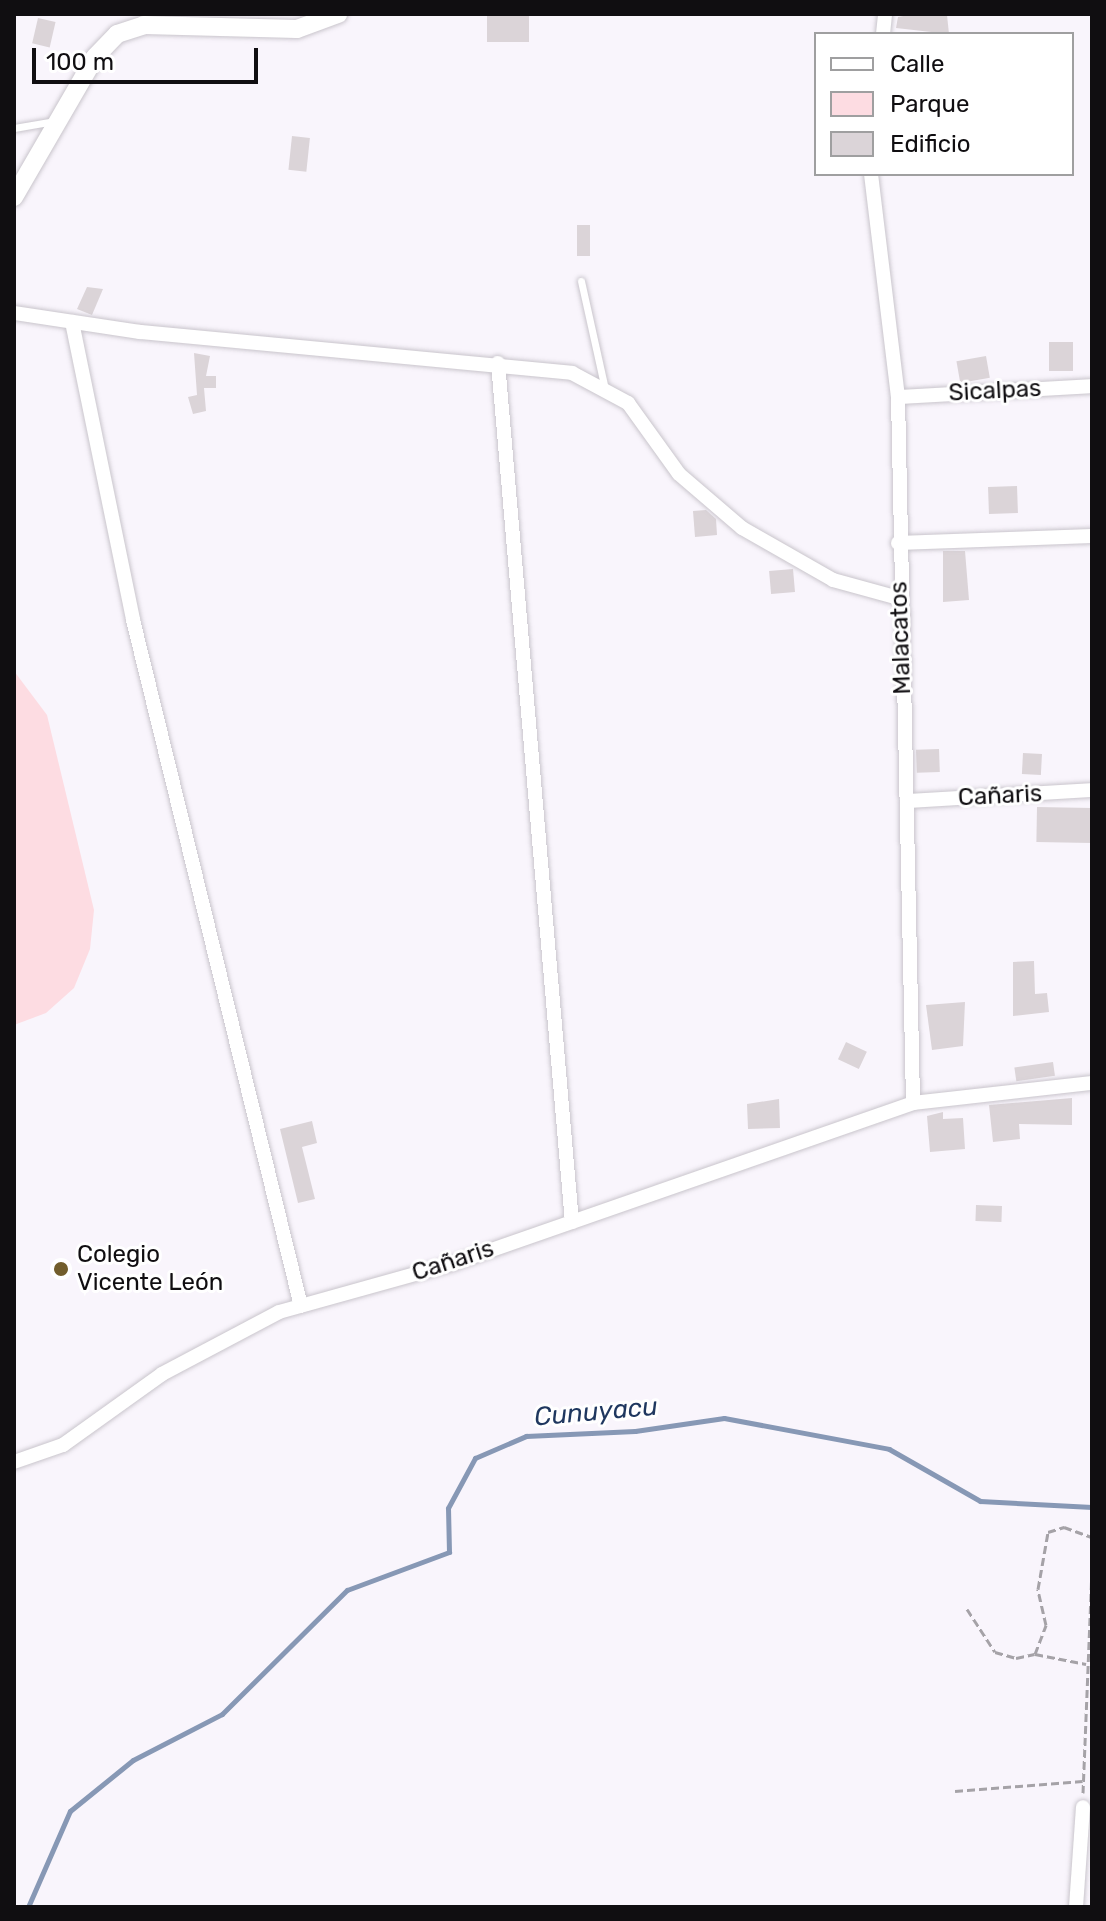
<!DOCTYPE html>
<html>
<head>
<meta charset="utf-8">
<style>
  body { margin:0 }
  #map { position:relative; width:1106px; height:1921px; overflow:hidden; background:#f9f5fc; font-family:Rubik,sans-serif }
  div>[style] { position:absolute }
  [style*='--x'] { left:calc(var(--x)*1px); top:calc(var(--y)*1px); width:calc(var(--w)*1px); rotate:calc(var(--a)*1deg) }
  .green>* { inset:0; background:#fddce2 }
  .stream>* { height:5px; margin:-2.5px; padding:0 2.5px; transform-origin:2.5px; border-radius:2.5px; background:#8798b5 }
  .building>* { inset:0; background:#dbd4d8; transform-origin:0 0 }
  .path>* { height:3px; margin-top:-1.5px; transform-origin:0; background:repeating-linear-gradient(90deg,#a5a2a7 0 8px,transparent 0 12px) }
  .roads { filter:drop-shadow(0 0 2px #c9c5cc) drop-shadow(0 0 2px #c9c5cc) }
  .service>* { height:7px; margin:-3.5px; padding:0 3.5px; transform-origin:3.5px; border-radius:3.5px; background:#fff }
  .minor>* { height:14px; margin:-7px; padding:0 7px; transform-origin:7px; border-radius:7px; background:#fff }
  .tertiary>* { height:18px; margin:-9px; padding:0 9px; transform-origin:9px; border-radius:9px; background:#fff }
  .dots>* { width:22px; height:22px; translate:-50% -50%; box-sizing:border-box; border:4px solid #fff; border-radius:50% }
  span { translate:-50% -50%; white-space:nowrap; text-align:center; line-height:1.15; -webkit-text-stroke:6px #fff; paint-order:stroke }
  .street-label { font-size:24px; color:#100e11 }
  .poi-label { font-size:24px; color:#100e11 }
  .left { translate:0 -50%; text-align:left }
  .water-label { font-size:26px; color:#1f375f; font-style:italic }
  .frame { position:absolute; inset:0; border:16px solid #100e11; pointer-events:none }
  .legend { position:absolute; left:814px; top:32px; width:260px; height:144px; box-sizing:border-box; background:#fff; border:2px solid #9f9fa0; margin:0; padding:10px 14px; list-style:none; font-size:24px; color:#100e11 }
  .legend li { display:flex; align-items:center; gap:16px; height:40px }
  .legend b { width:40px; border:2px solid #9f9fa0 }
  .scale { position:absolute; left:32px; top:48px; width:226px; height:36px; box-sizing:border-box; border:4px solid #100e11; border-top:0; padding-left:10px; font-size:24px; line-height:28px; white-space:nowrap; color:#100e11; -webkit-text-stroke:6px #fff; paint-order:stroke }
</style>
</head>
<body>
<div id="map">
  <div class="green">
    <i style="clip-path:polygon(14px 671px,47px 715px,94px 910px,90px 949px,74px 988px,46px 1013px,14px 1025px)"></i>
  </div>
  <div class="stream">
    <i style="--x:28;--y:1907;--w:105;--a:-66.4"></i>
    <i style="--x:70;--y:1811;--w:81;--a:-39"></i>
    <i style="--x:133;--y:1760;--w:100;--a:-27.3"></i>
    <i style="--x:222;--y:1714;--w:176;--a:-44.8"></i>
    <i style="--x:347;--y:1590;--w:109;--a:-20.4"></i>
    <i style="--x:449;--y:1552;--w:44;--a:-91.3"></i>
    <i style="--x:448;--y:1508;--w:57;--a:-61.6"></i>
    <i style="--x:475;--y:1458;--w:56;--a:-23.3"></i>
    <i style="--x:526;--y:1436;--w:109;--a:-2.6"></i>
    <i style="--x:635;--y:1431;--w:90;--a:-8.3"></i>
    <i style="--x:724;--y:1418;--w:168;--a:10.6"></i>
    <i style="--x:889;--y:1449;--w:105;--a:29.7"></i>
    <i style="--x:980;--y:1501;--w:112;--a:3.1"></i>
  </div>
  <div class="building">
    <i style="left:487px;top:14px;width:42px;height:28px"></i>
    <i style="clip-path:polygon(914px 14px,947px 15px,949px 34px,896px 28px,898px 17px)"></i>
    <i style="left:38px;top:18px;width:18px;height:26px;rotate:13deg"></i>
    <i style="left:292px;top:136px;width:18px;height:34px;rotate:6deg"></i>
    <i style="left:577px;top:225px;width:13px;height:31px"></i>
    <i style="clip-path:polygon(87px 287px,103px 289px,92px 315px,77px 309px)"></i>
    <i style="left:1049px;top:342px;width:24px;height:29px"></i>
    <i style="clip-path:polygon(194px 353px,210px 356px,206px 376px,216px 376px,216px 388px,204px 388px,206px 411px,193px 414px,188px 397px,197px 395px)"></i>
    <i style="left:986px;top:356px;width:22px;height:30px;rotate:80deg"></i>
    <i style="left:1017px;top:486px;width:27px;height:29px;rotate:88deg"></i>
    <i style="clip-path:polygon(706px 510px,716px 519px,717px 535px,695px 537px,693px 511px)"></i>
    <i style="clip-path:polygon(943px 551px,965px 551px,969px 600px,943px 602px)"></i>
    <i style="left:793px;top:569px;width:23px;height:24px;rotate:85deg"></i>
    <i style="left:939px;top:749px;width:23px;height:23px;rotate:88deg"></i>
    <i style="left:1023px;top:753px;width:19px;height:21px;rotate:3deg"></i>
    <i style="left:1037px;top:807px;width:55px;height:35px;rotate:1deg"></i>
    <i style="clip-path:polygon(1034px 961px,1035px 994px,1047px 993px,1049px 1012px,1013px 1016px,1013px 962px)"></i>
    <i style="clip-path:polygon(965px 1002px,963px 1046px,932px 1050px,926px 1005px)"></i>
    <i style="left:846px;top:1042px;width:23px;height:19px;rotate:25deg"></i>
    <i style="left:1053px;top:1062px;width:14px;height:39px;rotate:82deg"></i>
    <i style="clip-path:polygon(1072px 1098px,1072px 1125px,1019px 1124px,1020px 1139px,993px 1142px,989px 1105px)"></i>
    <i style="clip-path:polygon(779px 1099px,780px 1128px,748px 1129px,747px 1104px)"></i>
    <i style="clip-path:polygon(943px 1112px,943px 1119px,963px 1118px,965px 1149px,930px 1152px,927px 1116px)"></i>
    <i style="clip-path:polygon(312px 1121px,317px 1143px,302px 1147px,315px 1199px,298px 1203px,280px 1129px)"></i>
    <i style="left:976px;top:1205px;width:26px;height:16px;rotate:2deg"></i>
  </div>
  <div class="path">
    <i style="--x:967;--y:1609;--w:51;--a:56.9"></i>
    <i style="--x:995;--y:1652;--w:22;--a:16"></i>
    <i style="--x:1016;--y:1658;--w:19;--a:-12"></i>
    <i style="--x:1035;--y:1654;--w:31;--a:-69"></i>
    <i style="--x:1046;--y:1625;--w:37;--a:-103"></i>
    <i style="--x:1038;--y:1589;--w:58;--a:-80"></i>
    <i style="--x:1048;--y:1532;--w:17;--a:-17"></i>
    <i style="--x:1064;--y:1527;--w:30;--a:20"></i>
    <i style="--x:1035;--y:1654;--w:52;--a:11.1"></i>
    <i style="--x:955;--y:1791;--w:128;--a:-4.5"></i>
    <i style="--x:1083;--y:1793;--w:224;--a:-87.7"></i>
  </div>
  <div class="roads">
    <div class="service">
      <i style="--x:14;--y:128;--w:42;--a:-9.7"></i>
      <i style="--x:581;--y:281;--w:107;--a:77.5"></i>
    </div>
    <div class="minor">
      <i style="--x:883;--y:34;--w:20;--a:-84"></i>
      <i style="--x:871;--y:174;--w:225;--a:83.1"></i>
      <i style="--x:898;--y:397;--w:706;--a:88.78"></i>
      <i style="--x:14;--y:313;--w:127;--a:8.6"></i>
      <i style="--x:140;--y:332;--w:434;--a:5.4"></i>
      <i style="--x:572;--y:373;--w:64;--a:28.2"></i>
      <i style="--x:628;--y:403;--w:87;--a:54.3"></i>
      <i style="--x:679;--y:474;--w:83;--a:40.6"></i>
      <i style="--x:742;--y:528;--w:105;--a:29.7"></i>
      <i style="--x:833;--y:580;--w:68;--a:15.3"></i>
      <i style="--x:72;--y:322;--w:304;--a:78.4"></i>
      <i style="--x:133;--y:620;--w:706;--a:76.24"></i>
      <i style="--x:498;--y:363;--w:862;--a:85.08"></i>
      <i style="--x:898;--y:397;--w:194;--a:-3.2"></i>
      <i style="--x:898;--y:543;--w:194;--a:-2.1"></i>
      <i style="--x:907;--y:801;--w:185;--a:-3.4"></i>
      <i style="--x:14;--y:1462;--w:52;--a:-19.1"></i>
      <i style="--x:63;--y:1445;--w:122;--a:-35.6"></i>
      <i style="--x:162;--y:1374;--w:132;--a:-27.9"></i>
      <i style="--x:279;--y:1312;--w:182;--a:-15.6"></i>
      <i style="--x:454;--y:1263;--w:486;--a:-19.2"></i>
      <i style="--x:913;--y:1103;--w:180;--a:-6.4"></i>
      <i style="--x:1076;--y:1907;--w:100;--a:-86"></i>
    </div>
    <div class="tertiary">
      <i style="--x:14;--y:197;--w:162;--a:-59.9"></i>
      <i style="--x:95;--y:57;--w:32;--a:-46"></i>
      <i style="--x:117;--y:34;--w:28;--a:-18"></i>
      <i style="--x:144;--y:25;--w:153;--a:1.5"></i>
      <i style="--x:297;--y:29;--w:44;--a:-20.1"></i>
    </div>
  </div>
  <div class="dots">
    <i style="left:61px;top:1269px;background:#725d2c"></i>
  </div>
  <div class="street-label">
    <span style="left:995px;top:391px;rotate:-3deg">Sicalpas</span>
    <span style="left:901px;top:638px;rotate:-92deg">Malacatos</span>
    <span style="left:1000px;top:796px;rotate:-3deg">Cañaris</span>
    <span style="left:453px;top:1261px;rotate:-18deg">Cañaris</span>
  </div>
  <div class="poi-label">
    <span class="left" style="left:77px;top:1269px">Colegio<br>Vicente León</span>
  </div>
  <div class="water-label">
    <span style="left:596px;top:1412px;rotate:-5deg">Cunuyacu</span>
  </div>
  <div class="frame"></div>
  <ul class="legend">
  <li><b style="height:10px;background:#fff"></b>Calle</li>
  <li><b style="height:22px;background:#fddce2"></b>Parque</li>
  <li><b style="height:22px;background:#dbd4d8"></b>Edificio</li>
  </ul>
  <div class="scale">100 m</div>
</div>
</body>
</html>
